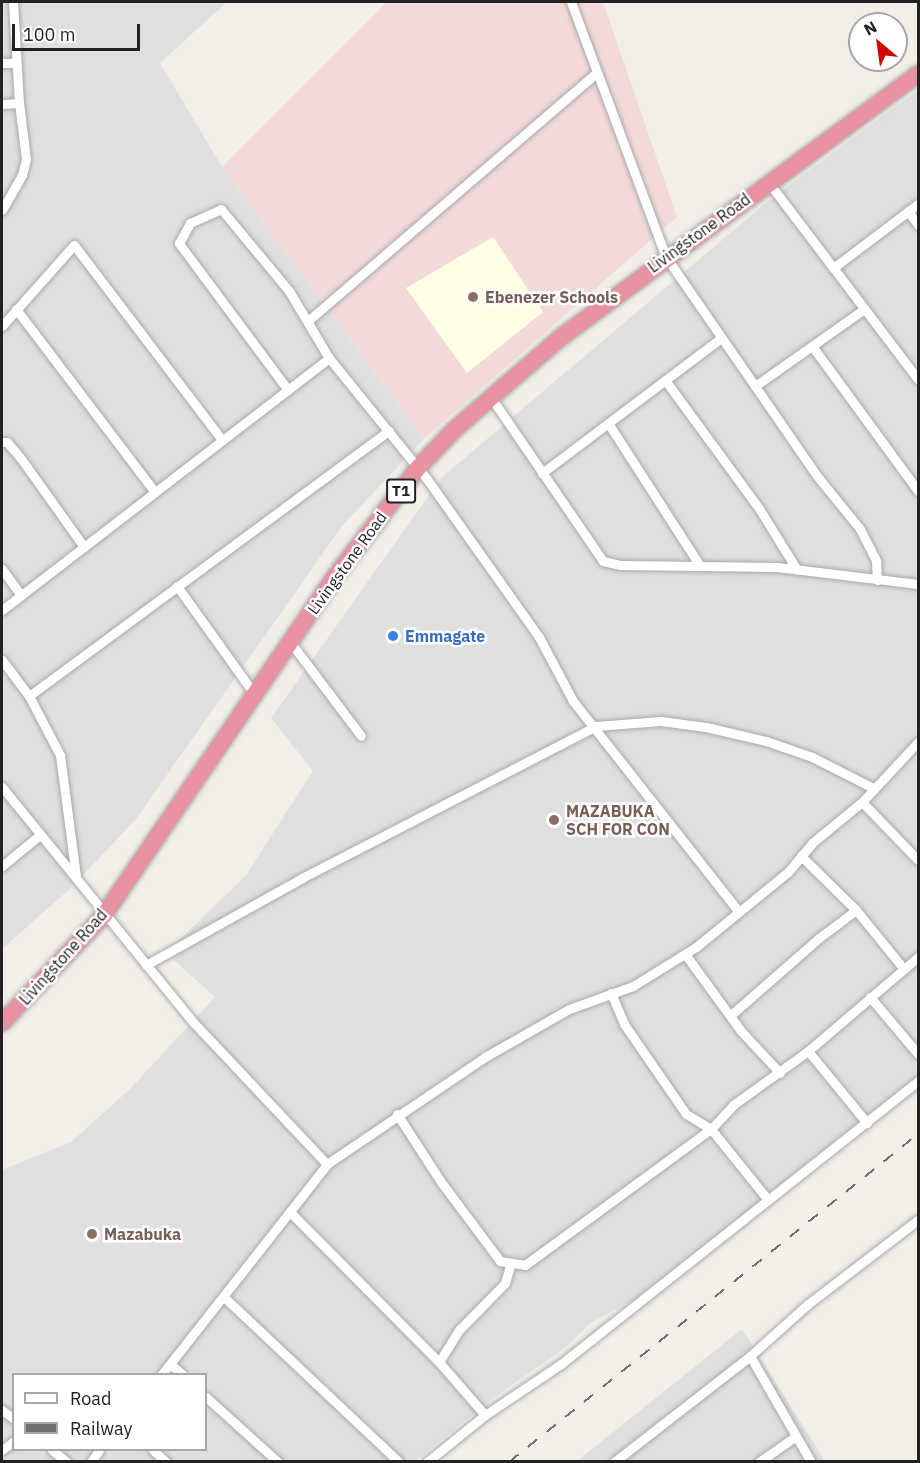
<!DOCTYPE html>
<html>
<head>
<meta charset="utf-8">
<style>
  body { margin:0 }
  #map { position:relative; width:920px; height:1463px; overflow:hidden; background:#f2efe9; font-family:"IBM Plex Sans",sans-serif }
  div>[style] { position:absolute }
  [style*='--x'] { left:calc(var(--x)*1px); top:calc(var(--y)*1px); width:calc(var(--w)*1px); rotate:calc(var(--a)*1deg) }
  .residential>* { inset:0; background:#e0dfdf }
  .commercial>* { inset:0; background:#f2dad9 }
  .education>* { inset:0; background:#ffffe5 }
  .roads { filter:drop-shadow(0 0 2px #a9a9a9) drop-shadow(0 0 2px #a9a9a9) }
  .street>* { height:9px; margin:-4.5px; padding:0 4.5px; transform-origin:4.5px; border-radius:4.5px; background:#fff }
  .highway>* { height:16px; margin:-8px; padding:0 8px; transform-origin:8px; border-radius:8px; background:#e892a2 }
  .rail>* { height:2px; margin-top:-1px; transform-origin:0; background:repeating-linear-gradient(90deg,#707070 0 12px,transparent 0 24px) }
  .dots>* { width:16px; height:16px; translate:-50% -50%; box-sizing:border-box; border:3px solid #fff; border-radius:50% }
  span { translate:-50% -50%; white-space:nowrap; text-align:center; line-height:1.15; -webkit-text-stroke:5px #fff; paint-order:stroke }
  .shield-label span { padding:2px 4px; background:#fff; border:2px solid; border-radius:4px; -webkit-text-stroke-width:0 }
  .shield-label { font-size:15px; color:#222; font-weight:700 }
  .street-label { font-size:16px; color:#222 }
  .education-label { font-size:16px; color:#785e54; font-weight:700 }
  .left { translate:0 -50%; text-align:left }
  .shop-label { font-size:16px; color:#366cbe; font-weight:700 }
  .frame { position:absolute; inset:0; border:3px solid #222; pointer-events:none }
  .legend { position:absolute; left:12px; top:1373px; width:195px; height:78px; box-sizing:border-box; background:#fff; border:2px solid #a7a7a7; margin:0; padding:8px 10px; list-style:none; font-size:18px; color:#222 }
  .legend li { display:flex; align-items:center; gap:12px; height:30px }
  .legend b { width:30px; border:2px solid #a7a7a7 }
  .north { position:absolute; left:848px; top:12px; width:60px; height:60px; box-sizing:border-box; background:#fff; border:2px solid #a7a7a7; border-radius:50%; rotate:331deg; font-size:16px; font-weight:700; line-height:24px; text-align:center; color:#222 }
  .north::after { content:''; display:block; margin:auto; width:21px; height:27px; background:#d40000; clip-path:polygon(50% 0,100% 100%,50% 72%,0 100%) }
  .scale { position:absolute; left:12px; top:24px; width:128px; height:27px; box-sizing:border-box; border:3px solid #222; border-top:0; padding-left:8px; font-size:18px; line-height:21px; white-space:nowrap; color:#222; -webkit-text-stroke:4px #fff; paint-order:stroke }
</style>
</head>
<body>
<div id="map">
  <div class="residential">
    <i style="clip-path:polygon(2px 2px,227px 2px,160px 63px,222px 167px,424px 439px,342px 526px,136px 819px,73px 886px,2px 949px)"></i>
    <i style="clip-path:polygon(evenodd,918px 90px,918px 1075px,643px 1294px,589px 1324px,566px 1347px,495px 1397px,415px 1461px,2px 1462px,2px 1170px,71px 1142px,130px 1089px,215px 997px,166px 953px,246px 875px,313px 771px,271px 718px,442px 477px,768px 201px,918px 90px,14px 1374px,206px 1374px,206px 1450px,14px 1450px,14px 1374px)"></i>
    <i style="clip-path:polygon(742px 1329px,825px 1461px,576px 1462px)"></i>
  </div>
  <div class="commercial">
    <i style="clip-path:polygon(387px 2px,603px 2px,677px 217px,424px 439px,222px 167px)"></i>
  </div>
  <div class="education">
    <i style="clip-path:polygon(493px 237px,543px 312px,467px 373px,406px 288px)"></i>
  </div>
  <div class="roads">
    <div class="street">
      <i style="--x:571;--y:2;--w:272;--a:69.6"></i>
      <i style="--x:666;--y:257;--w:266;--a:55.4"></i>
      <i style="--x:817;--y:476;--w:68;--a:50.9"></i>
      <i style="--x:860;--y:529;--w:36;--a:63"></i>
      <i style="--x:876;--y:561;--w:19;--a:87"></i>
      <i style="--x:2;--y:63;--w:13;--a:0"></i>
      <i style="--x:2;--y:104;--w:17;--a:-3"></i>
      <i style="--x:19;--y:103;--w:101;--a:-93.4"></i>
      <i style="--x:769;--y:183;--w:246;--a:52.8"></i>
      <i style="--x:2;--y:210;--w:40;--a:-60.3"></i>
      <i style="--x:22;--y:175;--w:16;--a:-76"></i>
      <i style="--x:26;--y:159;--w:56;--a:-97.1"></i>
      <i style="--x:908;--y:211;--w:17;--a:54"></i>
      <i style="--x:833;--y:268;--w:106;--a:-37"></i>
      <i style="--x:16;--y:309;--w:230;--a:52.8"></i>
      <i style="--x:309;--y:320;--w:377;--a:-40.7"></i>
      <i style="--x:2;--y:326;--w:108;--a:-48.4"></i>
      <i style="--x:74;--y:245;--w:245;--a:52.8"></i>
      <i style="--x:812;--y:346;--w:180;--a:53.8"></i>
      <i style="--x:665;--y:380;--w:161;--a:53.8"></i>
      <i style="--x:760;--y:510;--w:70;--a:58.3"></i>
      <i style="--x:755;--y:386;--w:133;--a:-35.2"></i>
      <i style="--x:288;--y:390;--w:183;--a:-126.6"></i>
      <i style="--x:179;--y:243;--w:23;--a:-61"></i>
      <i style="--x:190;--y:223;--w:34;--a:-24"></i>
      <i style="--x:221;--y:209;--w:107;--a:50.3"></i>
      <i style="--x:289;--y:291;--w:78;--a:59.2"></i>
      <i style="--x:490;--y:396;--w:200;--a:55.6"></i>
      <i style="--x:603;--y:561;--w:18;--a:13"></i>
      <i style="--x:621;--y:565;--w:156;--a:0.7"></i>
      <i style="--x:777;--y:567;--w:142;--a:6.9"></i>
      <i style="--x:608;--y:423;--w:168;--a:57.2"></i>
      <i style="--x:2;--y:442;--w:5;--a:0"></i>
      <i style="--x:7;--y:442;--w:23;--a:50"></i>
      <i style="--x:22;--y:460;--w:107;--a:54.5"></i>
      <i style="--x:542;--y:473;--w:224;--a:-37"></i>
      <i style="--x:2;--y:569;--w:32;--a:54"></i>
      <i style="--x:177;--y:586;--w:134;--a:54.4"></i>
      <i style="--x:2;--y:610;--w:413;--a:-37.6"></i>
      <i style="--x:329;--y:358;--w:156;--a:51"></i>
      <i style="--x:427;--y:479;--w:194;--a:54.7"></i>
      <i style="--x:539;--y:637;--w:72;--a:62"></i>
      <i style="--x:573;--y:701;--w:268;--a:51.8"></i>
      <i style="--x:291;--y:643;--w:116;--a:53"></i>
      <i style="--x:2;--y:660;--w:45;--a:53.1"></i>
      <i style="--x:29;--y:696;--w:67;--a:62.3"></i>
      <i style="--x:60;--y:755;--w:122;--a:82.5"></i>
      <i style="--x:29;--y:696;--w:447;--a:-36.4"></i>
      <i style="--x:2;--y:787;--w:304;--a:50.9"></i>
      <i style="--x:194;--y:1023;--w:194;--a:46.7"></i>
      <i style="--x:862;--y:802;--w:81;--a:46"></i>
      <i style="--x:801;--y:856;--w:77;--a:44.5"></i>
      <i style="--x:856;--y:910;--w:76;--a:50.9"></i>
      <i style="--x:2;--y:866;--w:50;--a:-39.4"></i>
      <i style="--x:685;--y:954;--w:95;--a:54"></i>
      <i style="--x:741;--y:1031;--w:57;--a:47.1"></i>
      <i style="--x:146;--y:965;--w:179;--a:-29.1"></i>
      <i style="--x:302;--y:878;--w:331;--a:-27.3"></i>
      <i style="--x:596;--y:726;--w:65;--a:-4.4"></i>
      <i style="--x:661;--y:721;--w:45;--a:7.6"></i>
      <i style="--x:706;--y:727;--w:62;--a:13.1"></i>
      <i style="--x:766;--y:741;--w:49;--a:19.2"></i>
      <i style="--x:812;--y:757;--w:68;--a:26.9"></i>
      <i style="--x:611;--y:993;--w:34;--a:67"></i>
      <i style="--x:624;--y:1024;--w:109;--a:55.4"></i>
      <i style="--x:686;--y:1114;--w:29;--a:31"></i>
      <i style="--x:711;--y:1129;--w:91;--a:51.2"></i>
      <i style="--x:870;--y:997;--w:75;--a:49.9"></i>
      <i style="--x:731;--y:1015;--w:117;--a:-41.2"></i>
      <i style="--x:819;--y:938;--w:46;--a:-37.1"></i>
      <i style="--x:808;--y:1051;--w:93;--a:50.7"></i>
      <i style="--x:397;--y:1114;--w:81;--a:57.1"></i>
      <i style="--x:441;--y:1182;--w:99;--a:53.2"></i>
      <i style="--x:500;--y:1261;--w:25;--a:9"></i>
      <i style="--x:525;--y:1265;--w:230;--a:-36.2"></i>
      <i style="--x:711;--y:1129;--w:33;--a:-47"></i>
      <i style="--x:733;--y:1105;--w:92;--a:-35.8"></i>
      <i style="--x:808;--y:1051;--w:145;--a:-40.5"></i>
      <i style="--x:292;--y:1214;--w:209;--a:45.2"></i>
      <i style="--x:225;--y:1298;--w:239;--a:43.3"></i>
      <i style="--x:170;--y:1364;--w:16;--a:40"></i>
      <i style="--x:162;--y:1374;--w:267;--a:-51.8"></i>
      <i style="--x:327;--y:1164;--w:191;--a:-34.1"></i>
      <i style="--x:485;--y:1057;--w:97;--a:-29.7"></i>
      <i style="--x:569;--y:1009;--w:68;--a:-19.8"></i>
      <i style="--x:633;--y:986;--w:74;--a:-31.8"></i>
      <i style="--x:696;--y:947;--w:119;--a:-39.2"></i>
      <i style="--x:788;--y:872;--w:38;--a:-50"></i>
      <i style="--x:812;--y:843;--w:65;--a:-39.4"></i>
      <i style="--x:862;--y:802;--w:82;--a:-47"></i>
      <i style="--x:206;--y:1397;--w:97;--a:42.1"></i>
      <i style="--x:2;--y:1410;--w:15;--a:37"></i>
      <i style="--x:485;--y:1415;--w:70;--a:-131"></i>
      <i style="--x:439;--y:1362;--w:39;--a:-58"></i>
      <i style="--x:460;--y:1329;--w:64;--a:-45.6"></i>
      <i style="--x:505;--y:1283;--w:19;--a:-74"></i>
      <i style="--x:2;--y:1450;--w:15;--a:-37"></i>
      <i style="--x:52;--y:1450;--w:19;--a:39"></i>
      <i style="--x:153;--y:1450;--w:18;--a:43"></i>
      <i style="--x:91;--y:1462;--w:14;--a:-56"></i>
      <i style="--x:427;--y:1462;--w:75;--a:-39"></i>
      <i style="--x:485;--y:1415;--w:92;--a:-33.9"></i>
      <i style="--x:561;--y:1364;--w:456;--a:-38.4"></i>
      <i style="--x:614;--y:1462;--w:172;--a:-37.9"></i>
      <i style="--x:759;--y:1462;--w:45;--a:-35.1"></i>
      <i style="--x:811;--y:1462;--w:122;--a:-119.9"></i>
      <i style="--x:750;--y:1356;--w:78;--a:-41.9"></i>
      <i style="--x:808;--y:1304;--w:138;--a:-37.4"></i>
    </div>
    <div class="highway">
      <i style="--x:2;--y:1023;--w:149;--a:-46.6"></i>
      <i style="--x:104;--y:915;--w:407;--a:-55.7"></i>
      <i style="--x:333;--y:579;--w:140;--a:-52.6"></i>
      <i style="--x:418;--y:468;--w:54;--a:-46.5"></i>
      <i style="--x:455;--y:429;--w:139;--a:-40.9"></i>
      <i style="--x:560;--y:338;--w:445;--a:-36.4"></i>
    </div>
  </div>
  <div class="rail">
    <i style="--x:509;--y:1462;--w:524;--a:-38.73"></i>
  </div>
  <div class="dots">
    <i style="left:473px;top:297px;background:#8d6e63"></i>
    <i style="left:393px;top:636px;background:#3f7fe0"></i>
    <i style="left:554px;top:820px;background:#8d6e63"></i>
    <i style="left:92px;top:1234px;background:#8d6e63"></i>
  </div>
  <div class="shield-label">
    <span style="left:401px;top:491px">T1</span>
  </div>
  <div class="street-label">
    <span style="left:699px;top:233px;rotate:-36deg">Livingstone Road</span>
    <span style="left:347px;top:563px;rotate:-54deg">Livingstone Road</span>
    <span style="left:63px;top:957px;rotate:-48deg">Livingstone Road</span>
  </div>
  <div class="education-label">
    <span class="left" style="left:485px;top:297px">Ebenezer Schools</span>
    <span class="left" style="left:566px;top:820px">MAZABUKA<br>SCH FOR CON</span>
    <span class="left" style="left:104px;top:1234px">Mazabuka</span>
  </div>
  <div class="shop-label">
    <span class="left" style="left:405px;top:636px">Emmagate</span>
  </div>
  <div class="frame"></div>
  <ul class="legend">
  <li><b style="height:8px;background:#fff"></b>Road</li>
  <li><b style="height:8px;background:#707070"></b>Railway</li>
  </ul>
  <div class="north">N</div>
  <div class="scale">100 m</div>
</div>
</body>
</html>
